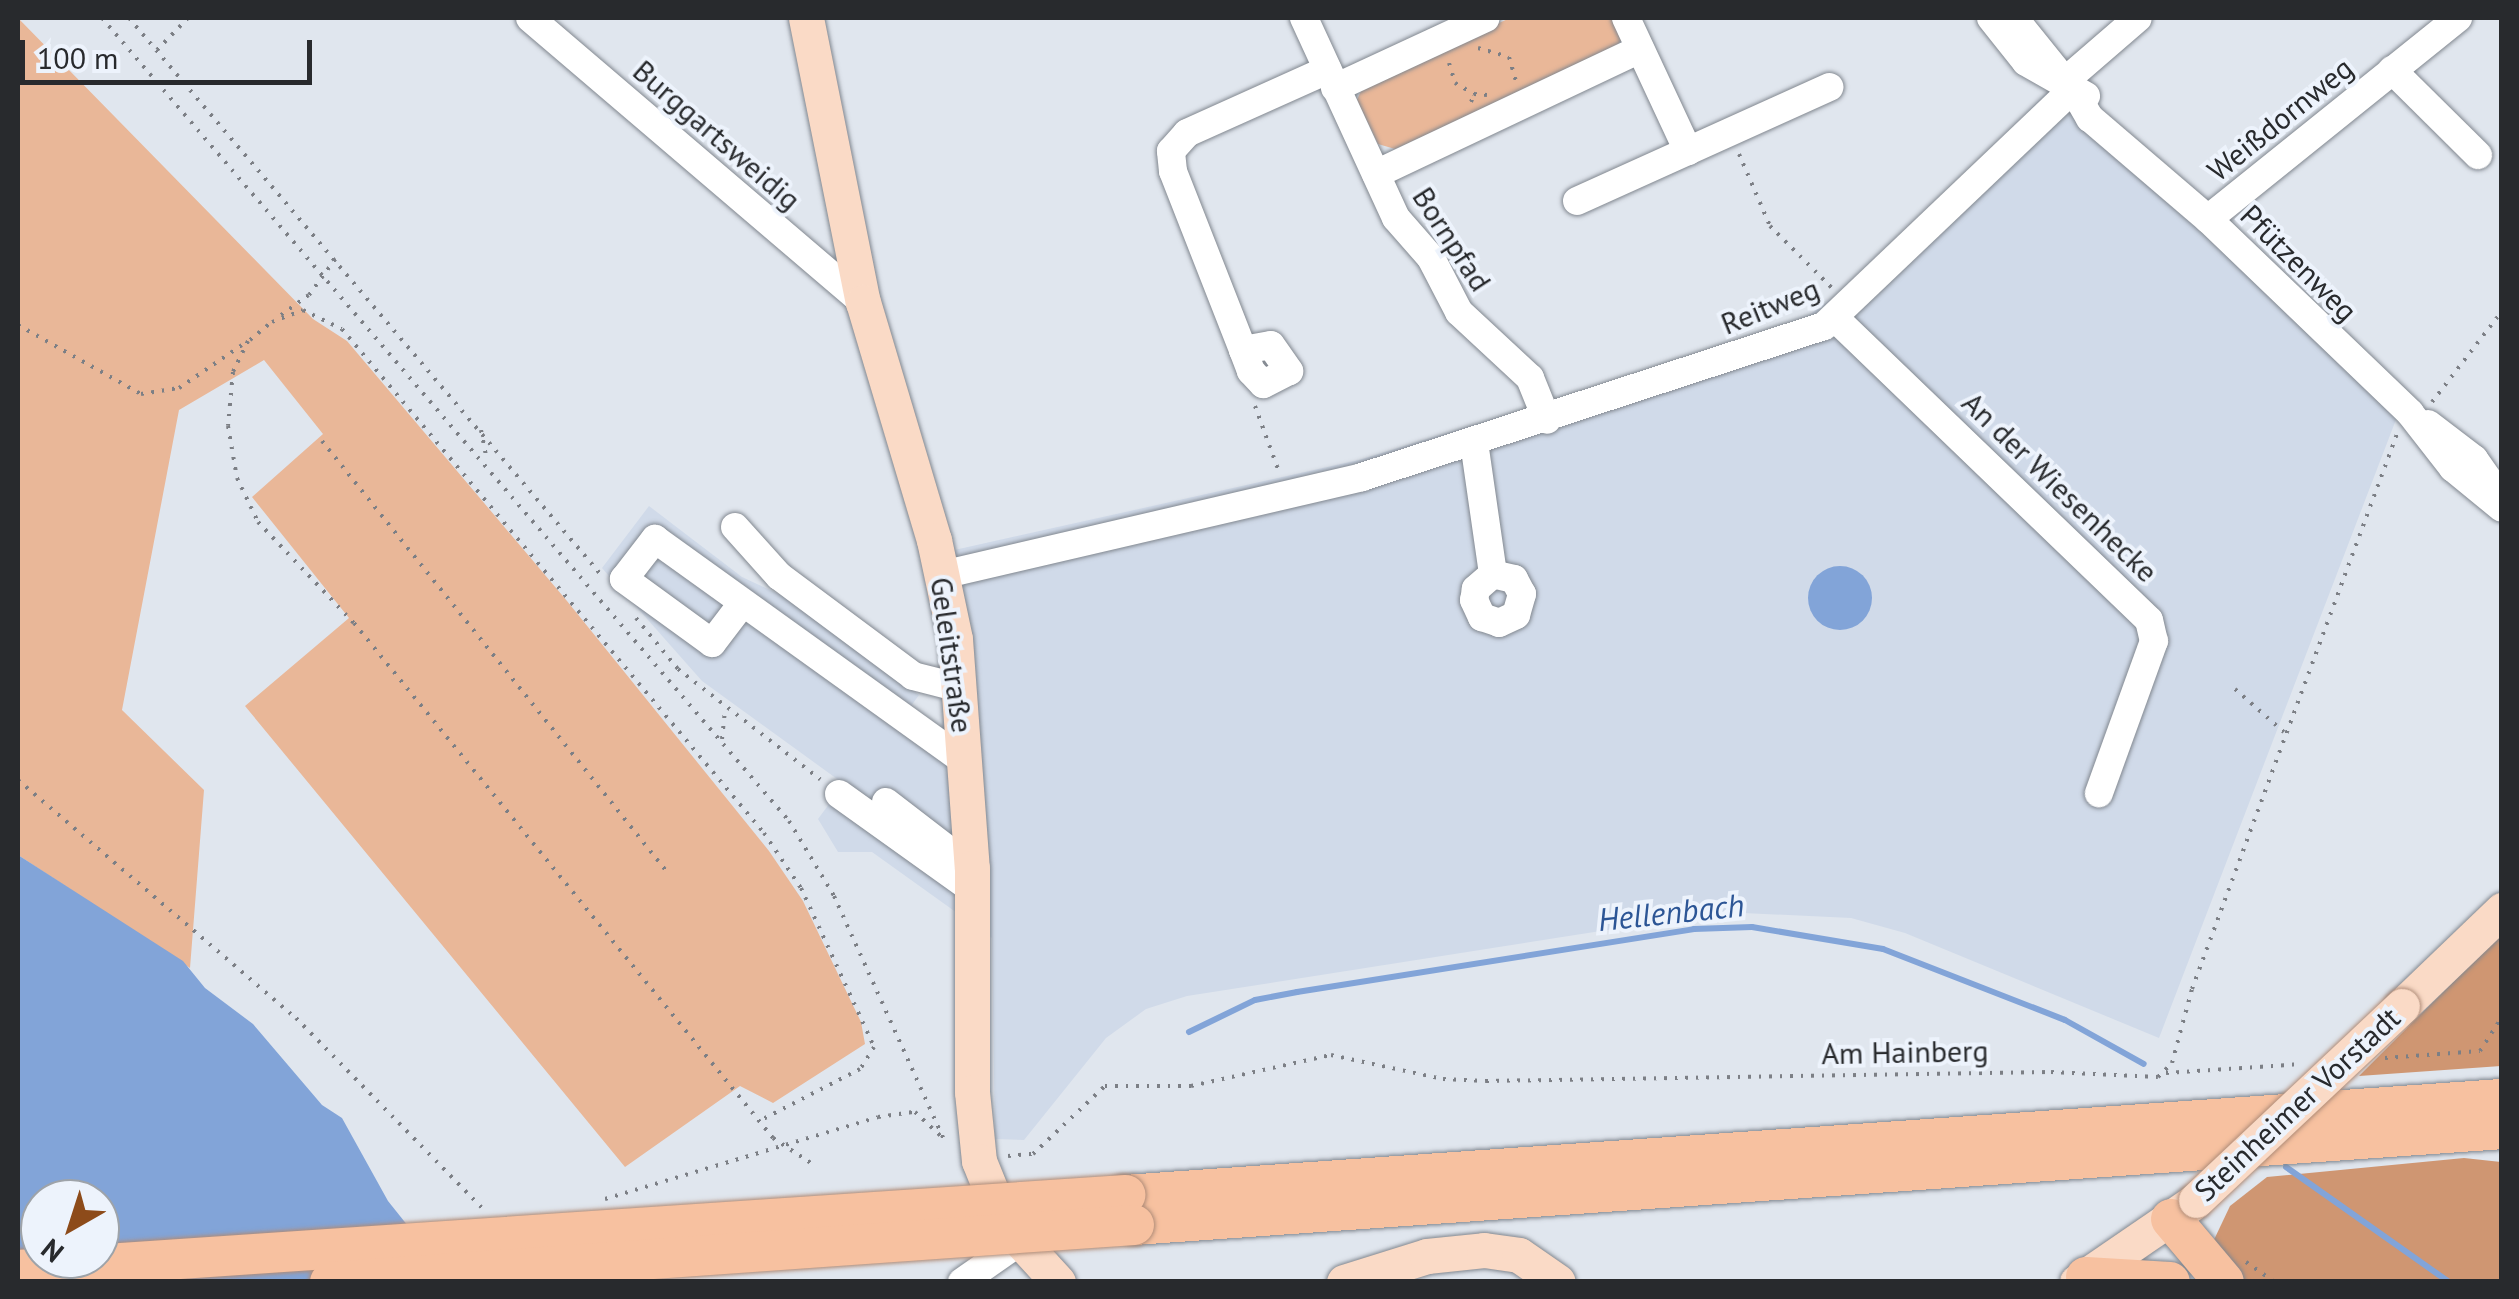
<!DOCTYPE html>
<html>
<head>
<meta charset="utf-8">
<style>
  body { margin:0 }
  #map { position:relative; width:2519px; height:1299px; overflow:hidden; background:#e0e6ee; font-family:"PT Sans",sans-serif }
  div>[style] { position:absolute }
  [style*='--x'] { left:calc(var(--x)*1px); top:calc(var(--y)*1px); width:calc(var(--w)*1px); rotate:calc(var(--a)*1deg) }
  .built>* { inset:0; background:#d0dae9 }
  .green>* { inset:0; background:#e9b798 }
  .forest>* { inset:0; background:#cf9672 }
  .water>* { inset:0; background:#82a4d8 }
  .round { border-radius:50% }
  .stream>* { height:6px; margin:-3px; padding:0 3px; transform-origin:3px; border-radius:3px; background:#82a4d8 }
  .path>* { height:4px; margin-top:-2px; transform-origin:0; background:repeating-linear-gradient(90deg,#7c7f85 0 2.5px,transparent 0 10.5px) }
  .roads { filter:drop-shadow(0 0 2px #81878f) drop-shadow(0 0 2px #81878f) }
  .minor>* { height:28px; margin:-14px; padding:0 14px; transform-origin:14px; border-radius:14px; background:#fff }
  .major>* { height:35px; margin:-17.5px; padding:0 17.5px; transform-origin:17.5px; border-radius:17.5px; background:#fadac6 }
  .highway>* { height:40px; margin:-20px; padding:0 20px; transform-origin:20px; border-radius:20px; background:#f7c1a0 }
  .path-bridge>* { height:4px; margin-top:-2px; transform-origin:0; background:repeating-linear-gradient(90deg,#7c7f85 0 2.5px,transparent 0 10.5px) }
  .bridges { filter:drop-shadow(0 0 2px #af8c78) drop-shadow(0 0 2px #af8c78) }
  .major-bridge>* { height:35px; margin:-17.5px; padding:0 17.5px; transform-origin:17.5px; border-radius:17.5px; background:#fadac6 }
  .highway-bridge>* { height:40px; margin:-20px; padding:0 20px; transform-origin:20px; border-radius:20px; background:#f7c1a0 }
  span { translate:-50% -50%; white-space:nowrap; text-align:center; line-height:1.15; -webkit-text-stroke:8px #edf3fc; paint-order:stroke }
  .street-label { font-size:30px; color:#282a2d }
  .water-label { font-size:32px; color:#2c5595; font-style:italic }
  .frame { position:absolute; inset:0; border:20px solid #282a2d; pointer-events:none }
  .north { position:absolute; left:20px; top:1179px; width:100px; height:100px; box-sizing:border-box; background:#edf3fc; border:2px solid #9ea3a9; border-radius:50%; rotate:219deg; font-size:28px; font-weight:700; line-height:40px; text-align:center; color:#282a2d }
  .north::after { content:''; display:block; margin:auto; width:35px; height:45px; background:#8d4b1a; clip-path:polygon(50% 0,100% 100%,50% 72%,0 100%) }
  .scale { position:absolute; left:20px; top:40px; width:292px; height:45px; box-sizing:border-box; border:5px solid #282a2d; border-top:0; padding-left:12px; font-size:30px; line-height:35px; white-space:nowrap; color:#282a2d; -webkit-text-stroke:8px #edf3fc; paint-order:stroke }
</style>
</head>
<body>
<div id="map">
  <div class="built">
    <i style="clip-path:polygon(2050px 89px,2397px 417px,2159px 1038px,1905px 933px,1851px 918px,1722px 912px,1187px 996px,1146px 1009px,1106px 1038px,1024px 1140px,995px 1139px,992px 938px,872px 852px,838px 852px,818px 819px,844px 784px,702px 681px,602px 568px,649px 506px,742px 577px,787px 598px,919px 695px,911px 706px,942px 730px,947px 665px,923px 557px,1359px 460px,1794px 326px,1871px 270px)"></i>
  </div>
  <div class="green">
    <i style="clip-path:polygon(18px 18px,313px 319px,347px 341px,567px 601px,769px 851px,803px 901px,861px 1022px,865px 1044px,773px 1103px,740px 1086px,625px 1167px,245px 706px,349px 618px,252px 497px,323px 434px,264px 360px,179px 410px,122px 710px,204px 790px,190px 968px,18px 855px)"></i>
    <i style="clip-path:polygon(1510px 18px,1615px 18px,1622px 39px,1613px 51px,1395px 149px,1378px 144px,1357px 100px,1364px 84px)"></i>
  </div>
  <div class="forest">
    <i style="clip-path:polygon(2501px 934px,2501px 1066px,2359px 1076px)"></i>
    <i style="clip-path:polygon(2464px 1158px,2501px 1162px,2501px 1281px,2194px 1282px,2230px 1206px,2267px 1177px)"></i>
  </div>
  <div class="water">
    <i class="round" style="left:1808px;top:566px;width:64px;height:64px"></i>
    <i style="clip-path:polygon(evenodd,18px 855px,183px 961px,205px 988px,253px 1024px,322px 1105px,342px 1118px,388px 1201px,452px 1281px,27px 1281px,18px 1271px,18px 855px,40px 1199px,100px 1199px,100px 1259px,40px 1259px,40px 1199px)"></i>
  </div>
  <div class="stream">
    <i style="--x:1189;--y:1032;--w:73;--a:-25.9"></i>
    <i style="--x:1255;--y:1000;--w:43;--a:-10.8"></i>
    <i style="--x:1297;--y:992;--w:402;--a:-9"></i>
    <i style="--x:1694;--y:929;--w:58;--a:-2"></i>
    <i style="--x:1752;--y:927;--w:133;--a:9.5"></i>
    <i style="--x:1883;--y:949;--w:195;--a:21.3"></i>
    <i style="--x:2065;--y:1020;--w:90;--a:29.1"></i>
    <i style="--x:2286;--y:1167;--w:199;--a:35.2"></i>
  </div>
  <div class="path">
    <i style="--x:102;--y:18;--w:1057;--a:49.45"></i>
    <i style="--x:789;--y:821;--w:87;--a:59"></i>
    <i style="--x:834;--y:896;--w:268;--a:65.7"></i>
    <i style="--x:129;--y:18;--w:732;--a:49.71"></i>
    <i style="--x:1046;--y:18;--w:1;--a:0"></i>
    <i style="--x:1478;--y:48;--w:32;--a:16"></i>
    <i style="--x:1509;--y:57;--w:25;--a:74"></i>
    <i style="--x:157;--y:50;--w:45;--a:-45.9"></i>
    <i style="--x:1449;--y:63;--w:21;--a:73"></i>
    <i style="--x:1455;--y:83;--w:22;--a:30"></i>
    <i style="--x:1471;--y:102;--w:9;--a:-69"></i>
    <i style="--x:1474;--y:94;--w:13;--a:4"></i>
    <i style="--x:1739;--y:154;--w:78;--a:66.7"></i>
    <i style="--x:1770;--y:226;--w:88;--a:45"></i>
    <i style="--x:281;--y:315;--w:34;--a:-36"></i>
    <i style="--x:309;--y:295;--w:46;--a:-53.9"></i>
    <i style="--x:272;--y:322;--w:33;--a:-21"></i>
    <i style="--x:303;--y:310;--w:43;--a:26"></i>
    <i style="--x:342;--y:329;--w:657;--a:50.06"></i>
    <i style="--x:764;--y:833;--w:66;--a:56.1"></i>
    <i style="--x:801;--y:888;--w:175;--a:65.3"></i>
    <i style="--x:874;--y:1047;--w:26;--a:122"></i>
    <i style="--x:860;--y:1069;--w:111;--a:152.7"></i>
    <i style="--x:18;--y:325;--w:141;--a:29.3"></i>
    <i style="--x:141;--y:394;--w:38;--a:-9"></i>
    <i style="--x:179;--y:388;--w:76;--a:-34.3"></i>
    <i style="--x:250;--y:340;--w:30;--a:-40"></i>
    <i style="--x:248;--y:341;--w:34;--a:116"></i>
    <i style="--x:233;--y:372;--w:54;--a:95.3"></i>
    <i style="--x:228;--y:426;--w:53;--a:80.2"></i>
    <i style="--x:237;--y:478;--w:49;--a:64.5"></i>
    <i style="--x:258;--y:522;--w:139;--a:46.5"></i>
    <i style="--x:354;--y:623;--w:664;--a:50.87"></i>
    <i style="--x:773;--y:1138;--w:49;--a:33.4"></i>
    <i style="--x:2432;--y:402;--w:115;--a:-52.4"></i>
    <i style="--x:1255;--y:406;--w:70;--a:70"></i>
    <i style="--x:481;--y:430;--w:31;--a:79"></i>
    <i style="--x:322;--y:441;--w:553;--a:51.31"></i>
    <i style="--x:636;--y:618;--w:66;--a:50.5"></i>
    <i style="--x:678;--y:669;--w:180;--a:37.8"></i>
    <i style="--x:2235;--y:689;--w:65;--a:41.3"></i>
    <i style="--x:722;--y:739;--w:30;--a:-84"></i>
    <i style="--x:18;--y:780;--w:366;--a:40.6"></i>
    <i style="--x:296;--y:1018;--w:269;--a:45.6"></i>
    <i style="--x:2385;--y:1058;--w:95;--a:-4.2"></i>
    <i style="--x:2480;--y:1051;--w:40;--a:-57.1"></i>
    <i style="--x:2166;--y:1073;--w:135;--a:-3.8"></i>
    <i style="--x:878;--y:1117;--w:37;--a:-8"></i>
    <i style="--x:915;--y:1112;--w:35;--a:43"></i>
    <i style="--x:1008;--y:1156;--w:25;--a:-5"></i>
    <i style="--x:1033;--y:1154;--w:99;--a:-43.4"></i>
    <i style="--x:1105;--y:1086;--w:86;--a:0"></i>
    <i style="--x:1191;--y:1086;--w:143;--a:-12.5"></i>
    <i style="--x:1331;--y:1055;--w:115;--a:12.1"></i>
    <i style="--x:1443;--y:1079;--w:43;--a:2.7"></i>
    <i style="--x:1486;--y:1081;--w:565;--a:-0.91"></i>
    <i style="--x:2051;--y:1072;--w:107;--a:2.7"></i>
    <i style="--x:2158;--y:1077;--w:20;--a:-45"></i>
    <i style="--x:2172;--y:1063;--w:77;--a:-74.9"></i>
    <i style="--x:2192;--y:989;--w:592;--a:-69.73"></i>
    <i style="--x:2246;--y:1262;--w:35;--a:35"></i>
  </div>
  <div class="roads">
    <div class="minor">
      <i style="--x:530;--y:18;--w:438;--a:40.5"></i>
      <i style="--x:1304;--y:18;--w:220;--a:65.3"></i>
      <i style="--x:1396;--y:218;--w:53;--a:48.8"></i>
      <i style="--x:1431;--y:258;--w:61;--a:62.6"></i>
      <i style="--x:1459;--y:312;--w:97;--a:42.9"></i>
      <i style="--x:1530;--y:378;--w:45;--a:68"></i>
      <i style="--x:1626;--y:18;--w:147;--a:65"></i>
      <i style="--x:1991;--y:18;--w:56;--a:51.5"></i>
      <i style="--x:2026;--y:62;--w:69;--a:29.5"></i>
      <i style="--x:2014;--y:18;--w:80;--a:51.1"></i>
      <i style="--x:2392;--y:70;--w:121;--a:44.7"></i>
      <i style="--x:2065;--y:81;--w:96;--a:-40.8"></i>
      <i style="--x:1335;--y:88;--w:166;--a:-24.9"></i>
      <i style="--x:2073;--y:89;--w:34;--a:60"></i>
      <i style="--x:2090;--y:118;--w:155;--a:40.6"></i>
      <i style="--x:2208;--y:219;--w:280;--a:43.8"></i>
      <i style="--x:2410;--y:413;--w:70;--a:52"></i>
      <i style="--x:2453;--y:468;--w:63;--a:39.2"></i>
      <i style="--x:1376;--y:174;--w:292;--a:-25.3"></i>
      <i style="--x:1577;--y:201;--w:277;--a:-24.3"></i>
      <i style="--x:2208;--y:219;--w:321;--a:-38.8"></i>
      <i style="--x:1836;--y:319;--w:434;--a:43.9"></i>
      <i style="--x:2149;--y:620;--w:22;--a:77"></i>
      <i style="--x:2154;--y:641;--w:162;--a:109.9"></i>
      <i style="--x:1243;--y:350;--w:28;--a:-10"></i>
      <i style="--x:1271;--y:345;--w:32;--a:55"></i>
      <i style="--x:1289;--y:371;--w:29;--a:153"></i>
      <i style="--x:1263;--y:384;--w:18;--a:-133"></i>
      <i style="--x:1251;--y:371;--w:22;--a:-111"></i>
      <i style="--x:1243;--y:350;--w:192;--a:-111.4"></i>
      <i style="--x:1173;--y:171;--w:20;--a:-96"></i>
      <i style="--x:1171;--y:151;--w:24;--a:-48"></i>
      <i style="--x:1187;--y:133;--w:154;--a:-24.2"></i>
      <i style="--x:2428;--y:424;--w:58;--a:37.3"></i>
      <i style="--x:2474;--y:459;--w:49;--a:55"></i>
      <i style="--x:1474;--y:442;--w:133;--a:81.8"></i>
      <i style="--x:1493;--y:574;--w:23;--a:139"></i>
      <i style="--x:1476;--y:589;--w:11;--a:100"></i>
      <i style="--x:1474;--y:600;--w:19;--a:65"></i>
      <i style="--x:1482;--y:617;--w:18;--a:19"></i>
      <i style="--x:1499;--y:623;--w:19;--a:-25"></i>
      <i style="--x:1516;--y:615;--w:22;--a:-74"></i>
      <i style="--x:1522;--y:594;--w:17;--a:-118"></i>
      <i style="--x:1514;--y:579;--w:22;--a:-167"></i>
      <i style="--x:735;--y:527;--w:66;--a:48.1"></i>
      <i style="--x:779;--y:576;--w:167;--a:36.7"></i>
      <i style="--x:913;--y:676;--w:49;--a:14.3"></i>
      <i style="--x:942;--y:575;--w:431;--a:-13.1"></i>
      <i style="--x:1362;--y:477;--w:486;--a:-18.1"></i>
      <i style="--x:1824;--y:326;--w:344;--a:-43.6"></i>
      <i style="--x:741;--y:605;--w:48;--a:127.3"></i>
      <i style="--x:712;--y:643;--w:109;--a:-144"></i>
      <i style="--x:624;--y:579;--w:51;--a:-52.2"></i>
      <i style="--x:655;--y:539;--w:384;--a:35.7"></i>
      <i style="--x:839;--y:794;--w:165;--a:35.6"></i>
      <i style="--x:886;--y:802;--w:98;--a:37.6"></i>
      <i style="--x:962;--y:1282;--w:68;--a:-34.9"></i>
    </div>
    <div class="major">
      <i style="--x:806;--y:18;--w:290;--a:78.7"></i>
      <i style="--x:863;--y:302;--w:248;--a:73.4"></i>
      <i style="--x:934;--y:540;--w:101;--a:78"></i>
      <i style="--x:955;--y:639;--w:230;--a:85.8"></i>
      <i style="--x:972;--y:868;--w:224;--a:90"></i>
      <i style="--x:972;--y:1092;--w:69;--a:84.2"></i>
      <i style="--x:979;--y:1161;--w:67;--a:68"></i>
      <i style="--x:1004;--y:1223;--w:80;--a:47.5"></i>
      <i style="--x:2402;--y:1006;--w:139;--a:-43.8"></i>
      <i style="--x:1344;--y:1282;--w:87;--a:-17.4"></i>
      <i style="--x:1427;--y:1256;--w:57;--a:-6"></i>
      <i style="--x:1484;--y:1250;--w:35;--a:8"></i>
      <i style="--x:1519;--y:1255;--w:47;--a:34.7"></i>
      <i style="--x:2077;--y:1282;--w:138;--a:-34.4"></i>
    </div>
    <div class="highway">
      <i style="--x:1125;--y:1195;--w:1380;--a:-3.99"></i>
      <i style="--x:2171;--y:1219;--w:82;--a:49.9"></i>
      <i style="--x:1134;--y:1225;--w:1371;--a:-4.01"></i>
      <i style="--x:2086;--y:1277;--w:84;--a:3.4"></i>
    </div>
  </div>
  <div class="path-bridge">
    <i style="--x:605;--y:1199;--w:285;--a:-16.7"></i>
  </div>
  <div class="bridges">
    <div class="major-bridge">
      <i style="--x:2196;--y:1200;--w:283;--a:-43.3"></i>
    </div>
    <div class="highway-bridge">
      <i style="--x:18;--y:1270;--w:1110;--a:-3.88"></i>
      <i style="--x:330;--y:1282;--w:806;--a:-4.06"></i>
    </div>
  </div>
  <div class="street-label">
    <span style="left:2280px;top:119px;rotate:-39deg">Weißdornweg</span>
    <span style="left:717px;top:135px;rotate:41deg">Burggartsweidig</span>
    <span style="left:1452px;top:239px;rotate:57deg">Bornpfad</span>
    <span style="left:2299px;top:263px;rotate:45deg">Pfützenweg</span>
    <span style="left:1770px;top:306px;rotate:-22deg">Reitweg</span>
    <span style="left:2060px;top:487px;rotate:44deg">An der Wiesenhecke</span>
    <span style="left:952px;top:655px;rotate:82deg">Geleitstraße</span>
    <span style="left:1905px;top:1052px;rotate:-1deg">Am Hainberg</span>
    <span style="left:2297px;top:1104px;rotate:-43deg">Steinheimer Vorstadt</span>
  </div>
  <div class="water-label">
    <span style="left:1671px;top:912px;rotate:-6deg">Hellenbach</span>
  </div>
  <div class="frame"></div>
  <div class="north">N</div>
  <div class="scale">100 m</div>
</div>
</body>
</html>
